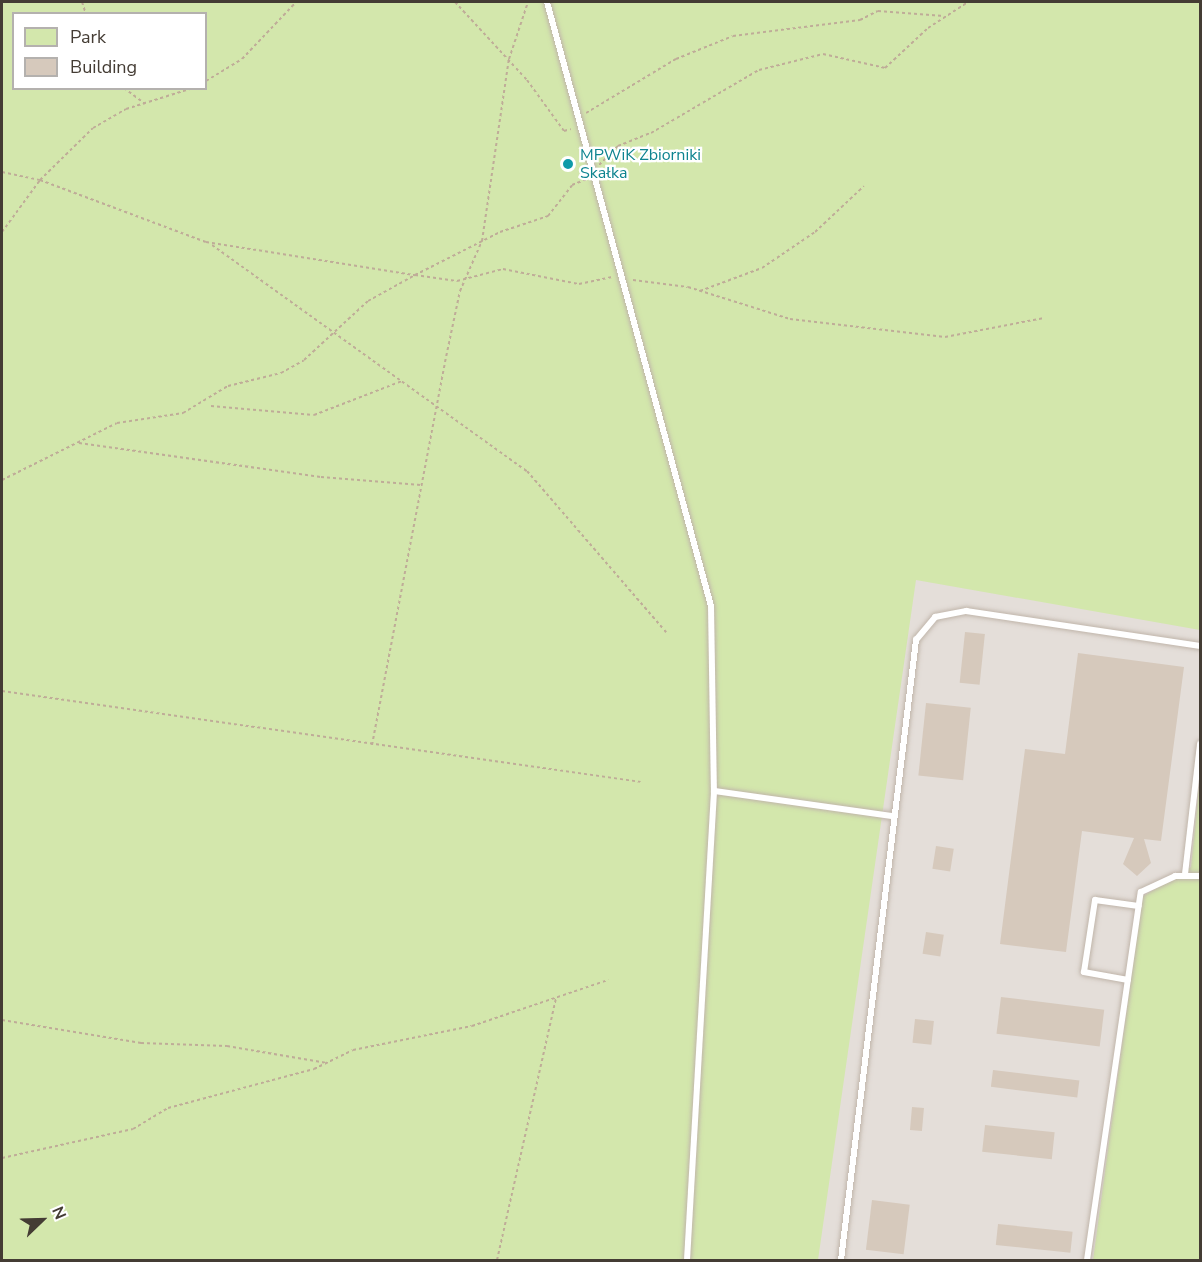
<!DOCTYPE html>
<html>
<head>
<meta charset="utf-8">
<style>
  body { margin:0 }
  #map { position:relative; width:1202px; height:1262px; overflow:hidden; background:#f2ece4; font-family:"Nunito Sans",sans-serif }
  div>[style] { position:absolute }
  [style*='--x'] { left:calc(var(--x)*1px); top:calc(var(--y)*1px); width:calc(var(--w)*1px); rotate:calc(var(--a)*1deg) }
  .industrial>* { inset:0; background:#e4ded9 }
  .green>* { inset:0; background:#d3e7ac }
  .building>* { inset:0; background:#d6c9bc; transform-origin:0 0 }
  .path>* { height:2px; margin-top:-1px; transform-origin:0; background:repeating-linear-gradient(90deg,#bfac98 0 3px,transparent 0 6px) }
  .roads { filter:drop-shadow(0 0 2px #c0b5aa) drop-shadow(0 0 2px #c0b5aa) }
  .service>* { height:6px; margin:-3px; padding:0 3px; transform-origin:3px; border-radius:3px; background:#fff }
  .dots>* { width:16px; height:16px; translate:-50% -50%; box-sizing:border-box; border:3px solid #fff; border-radius:50% }
  span { translate:-50% -50%; white-space:nowrap; text-align:center; line-height:1.15; -webkit-text-stroke:4.5px #fff; paint-order:stroke }
  .culture-label { font-size:16px; color:#0d838f }
  .left { translate:0 -50%; text-align:left }
  .frame { position:absolute; inset:0; border:3px solid #443c34; pointer-events:none }
  .legend { position:absolute; left:12px; top:12px; width:195px; height:78px; box-sizing:border-box; background:#fff; border:2px solid #b4b1ae; margin:0; padding:8px 10px; list-style:none; font-size:18px; color:#443c34 }
  .legend li { display:flex; align-items:center; gap:12px; height:30px }
  .legend b { width:30px; border:2px solid #b4b1ae }
  .north { position:absolute; left:12px; top:1190px; width:60px; height:60px; -webkit-text-stroke:4px #fff; paint-order:stroke; rotate:67deg; font-size:16px; font-weight:700; line-height:24px; text-align:center; color:#443c34 }
  .north::after { content:''; display:block; margin:auto; width:21px; height:27px; background:#443c34; clip-path:polygon(50% 0,100% 100%,50% 72%,0 100%) }
</style>
</head>
<body>
<div id="map">
  <div class="industrial">
    <i style="clip-path:polygon(1200px 319px,1200px 1260px,599px 1260px,696px 390px)"></i>
  </div>
  <div class="green">
    <i style="clip-path:polygon(evenodd,2px 2px,1200px 2px,1200px 630px,916px 580px,818px 1260px,2px 1260px,2px 2px,14px 14px,206px 14px,206px 88px,14px 88px,14px 14px)"></i>
    <i style="clip-path:polygon(1200px 776px,1200px 1260px,1093px 1260px,1142px 897px,1191px 867px)"></i>
  </div>
  <div class="building">
    <i style="left:965px;top:632px;width:20px;height:51px;rotate:6deg"></i>
    <i style="clip-path:polygon(1078px 653px,1184px 667px,1161px 841px,1144px 839px,1151px 863px,1137px 876px,1123px 864px,1134px 838px,1082px 831px,1066px 952px,1000px 944px,1025px 749px,1065px 754px)"></i>
    <i style="left:926px;top:703px;width:45px;height:73px;rotate:6deg"></i>
    <i style="left:936px;top:846px;width:18px;height:23px;rotate:9deg"></i>
    <i style="left:926px;top:932px;width:18px;height:22px;rotate:9deg"></i>
    <i style="left:1001px;top:997px;width:104px;height:37px;rotate:7deg"></i>
    <i style="left:915px;top:1019px;width:19px;height:24px;rotate:6deg"></i>
    <i style="left:993px;top:1070px;width:87px;height:17px;rotate:7deg"></i>
    <i style="left:912px;top:1107px;width:12px;height:23px;rotate:5deg"></i>
    <i style="left:985px;top:1125px;width:70px;height:27px;rotate:6deg"></i>
    <i style="left:872px;top:1200px;width:38px;height:50px;rotate:7deg"></i>
    <i style="left:998px;top:1224px;width:75px;height:21px;rotate:6deg"></i>
  </div>
  <div class="path">
    <i style="--x:82;--y:2;--w:13;--a:72"></i>
    <i style="--x:455;--y:2;--w:106;--a:47.3"></i>
    <i style="--x:527;--y:80;--w:63;--a:54"></i>
    <i style="--x:564;--y:131;--w:7;--a:-16"></i>
    <i style="--x:206;--y:81;--w:42;--a:-31.4"></i>
    <i style="--x:242;--y:59;--w:79;--a:-46.5"></i>
    <i style="--x:124;--y:88;--w:26;--a:37"></i>
    <i style="--x:586;--y:113;--w:105;--a:-31"></i>
    <i style="--x:676;--y:59;--w:61;--a:-22"></i>
    <i style="--x:733;--y:36;--w:128;--a:-7.2"></i>
    <i style="--x:860;--y:20;--w:20;--a:-27"></i>
    <i style="--x:878;--y:11;--w:66;--a:4.3"></i>
    <i style="--x:599;--y:165;--w:27;--a:-45"></i>
    <i style="--x:618;--y:146;--w:35;--a:-22"></i>
    <i style="--x:651;--y:133;--w:125;--a:-30.3"></i>
    <i style="--x:759;--y:70;--w:66;--a:-14"></i>
    <i style="--x:823;--y:54;--w:64;--a:12.7"></i>
    <i style="--x:885;--y:68;--w:59;--a:-42.9"></i>
    <i style="--x:928;--y:28;--w:48;--a:-33"></i>
    <i style="--x:2;--y:172;--w:39;--a:12"></i>
    <i style="--x:40;--y:180;--w:177;--a:20.5"></i>
    <i style="--x:206;--y:242;--w:212;--a:9"></i>
    <i style="--x:415;--y:275;--w:95;--a:-26.8"></i>
    <i style="--x:500;--y:232;--w:51;--a:-18.4"></i>
    <i style="--x:548;--y:216;--w:39;--a:-52"></i>
    <i style="--x:572;--y:185;--w:16;--a:-22"></i>
    <i style="--x:2;--y:232;--w:64;--a:-53.8"></i>
    <i style="--x:40;--y:180;--w:74;--a:-44.5"></i>
    <i style="--x:93;--y:128;--w:38;--a:-30"></i>
    <i style="--x:126;--y:109;--w:70;--a:-17.4"></i>
    <i style="--x:212;--y:245;--w:388;--a:35.7"></i>
    <i style="--x:527;--y:471;--w:213;--a:49.2"></i>
    <i style="--x:633;--y:280;--w:55;--a:7.3"></i>
    <i style="--x:688;--y:287;--w:107;--a:17.4"></i>
    <i style="--x:790;--y:319;--w:156;--a:6.6"></i>
    <i style="--x:945;--y:337;--w:101;--a:-10.9"></i>
    <i style="--x:700;--y:291;--w:66;--a:-20.4"></i>
    <i style="--x:762;--y:268;--w:64;--a:-34.2"></i>
    <i style="--x:815;--y:232;--w:67;--a:-43.2"></i>
    <i style="--x:211;--y:406;--w:103;--a:5"></i>
    <i style="--x:314;--y:415;--w:94;--a:-21.1"></i>
    <i style="--x:79;--y:443;--w:244;--a:8"></i>
    <i style="--x:321;--y:477;--w:100;--a:4.6"></i>
    <i style="--x:2;--y:480;--w:128;--a:-26.4"></i>
    <i style="--x:117;--y:423;--w:67;--a:-8.6"></i>
    <i style="--x:183;--y:413;--w:52;--a:-31"></i>
    <i style="--x:228;--y:386;--w:55;--a:-13.8"></i>
    <i style="--x:281;--y:373;--w:26;--a:-29"></i>
    <i style="--x:304;--y:360;--w:87;--a:-42.7"></i>
    <i style="--x:368;--y:301;--w:54;--a:-29"></i>
    <i style="--x:415;--y:275;--w:42;--a:8.1"></i>
    <i style="--x:457;--y:281;--w:48;--a:-14.6"></i>
    <i style="--x:503;--y:269;--w:77;--a:11.2"></i>
    <i style="--x:579;--y:284;--w:35;--a:-12"></i>
    <i style="--x:2;--y:691;--w:645;--a:8.1"></i>
    <i style="--x:372;--y:745;--w:390;--a:-79.2"></i>
    <i style="--x:445;--y:362;--w:73;--a:-78.1"></i>
    <i style="--x:460;--y:291;--w:55;--a:-66.3"></i>
    <i style="--x:482;--y:241;--w:184;--a:-81.6"></i>
    <i style="--x:509;--y:59;--w:60;--a:-71.6"></i>
    <i style="--x:2;--y:1020;--w:141;--a:9.4"></i>
    <i style="--x:141;--y:1043;--w:86;--a:2"></i>
    <i style="--x:227;--y:1046;--w:100;--a:9.7"></i>
    <i style="--x:2;--y:1158;--w:134;--a:-12.5"></i>
    <i style="--x:133;--y:1129;--w:41;--a:-31"></i>
    <i style="--x:168;--y:1108;--w:151;--a:-15"></i>
    <i style="--x:314;--y:1069;--w:43;--a:-26"></i>
    <i style="--x:353;--y:1050;--w:121;--a:-11.4"></i>
    <i style="--x:472;--y:1026;--w:144;--a:-18.7"></i>
    <i style="--x:497;--y:1260;--w:269;--a:-77.3"></i>
  </div>
  <div class="roads">
    <div class="service">
      <i style="--x:547;--y:2;--w:626;--a:74.81"></i>
      <i style="--x:711;--y:606;--w:185;--a:89.1"></i>
      <i style="--x:714;--y:791;--w:180;--a:8"></i>
      <i style="--x:1185;--y:874;--w:131;--a:-83.4"></i>
      <i style="--x:1128;--y:980;--w:45;--a:-169.7"></i>
      <i style="--x:1084;--y:972;--w:73;--a:-81.3"></i>
      <i style="--x:1095;--y:900;--w:44;--a:7.8"></i>
      <i style="--x:687;--y:1260;--w:470;--a:-86.7"></i>
      <i style="--x:841;--y:1260;--w:625;--a:-83.1"></i>
      <i style="--x:916;--y:640;--w:30;--a:-50"></i>
      <i style="--x:935;--y:617;--w:32;--a:-11"></i>
      <i style="--x:966;--y:611;--w:237;--a:8.5"></i>
      <i style="--x:1087;--y:1260;--w:372;--a:-81.7"></i>
      <i style="--x:1141;--y:892;--w:38;--a:-25"></i>
      <i style="--x:1175;--y:876;--w:25;--a:0"></i>
    </div>
  </div>
  <div class="dots">
    <i style="left:568px;top:164px;background:#0f9aa8"></i>
  </div>
  <div class="culture-label">
    <span class="left" style="left:580px;top:164px">MPWiK Zbiorniki<br>Skałka</span>
  </div>
  <div class="frame"></div>
  <ul class="legend">
  <li><b style="height:16px;background:#d3e7ac"></b>Park</li>
  <li><b style="height:16px;background:#d6c9bc"></b>Building</li>
  </ul>
  <div class="north">N</div>
</div>
</body>
</html>
